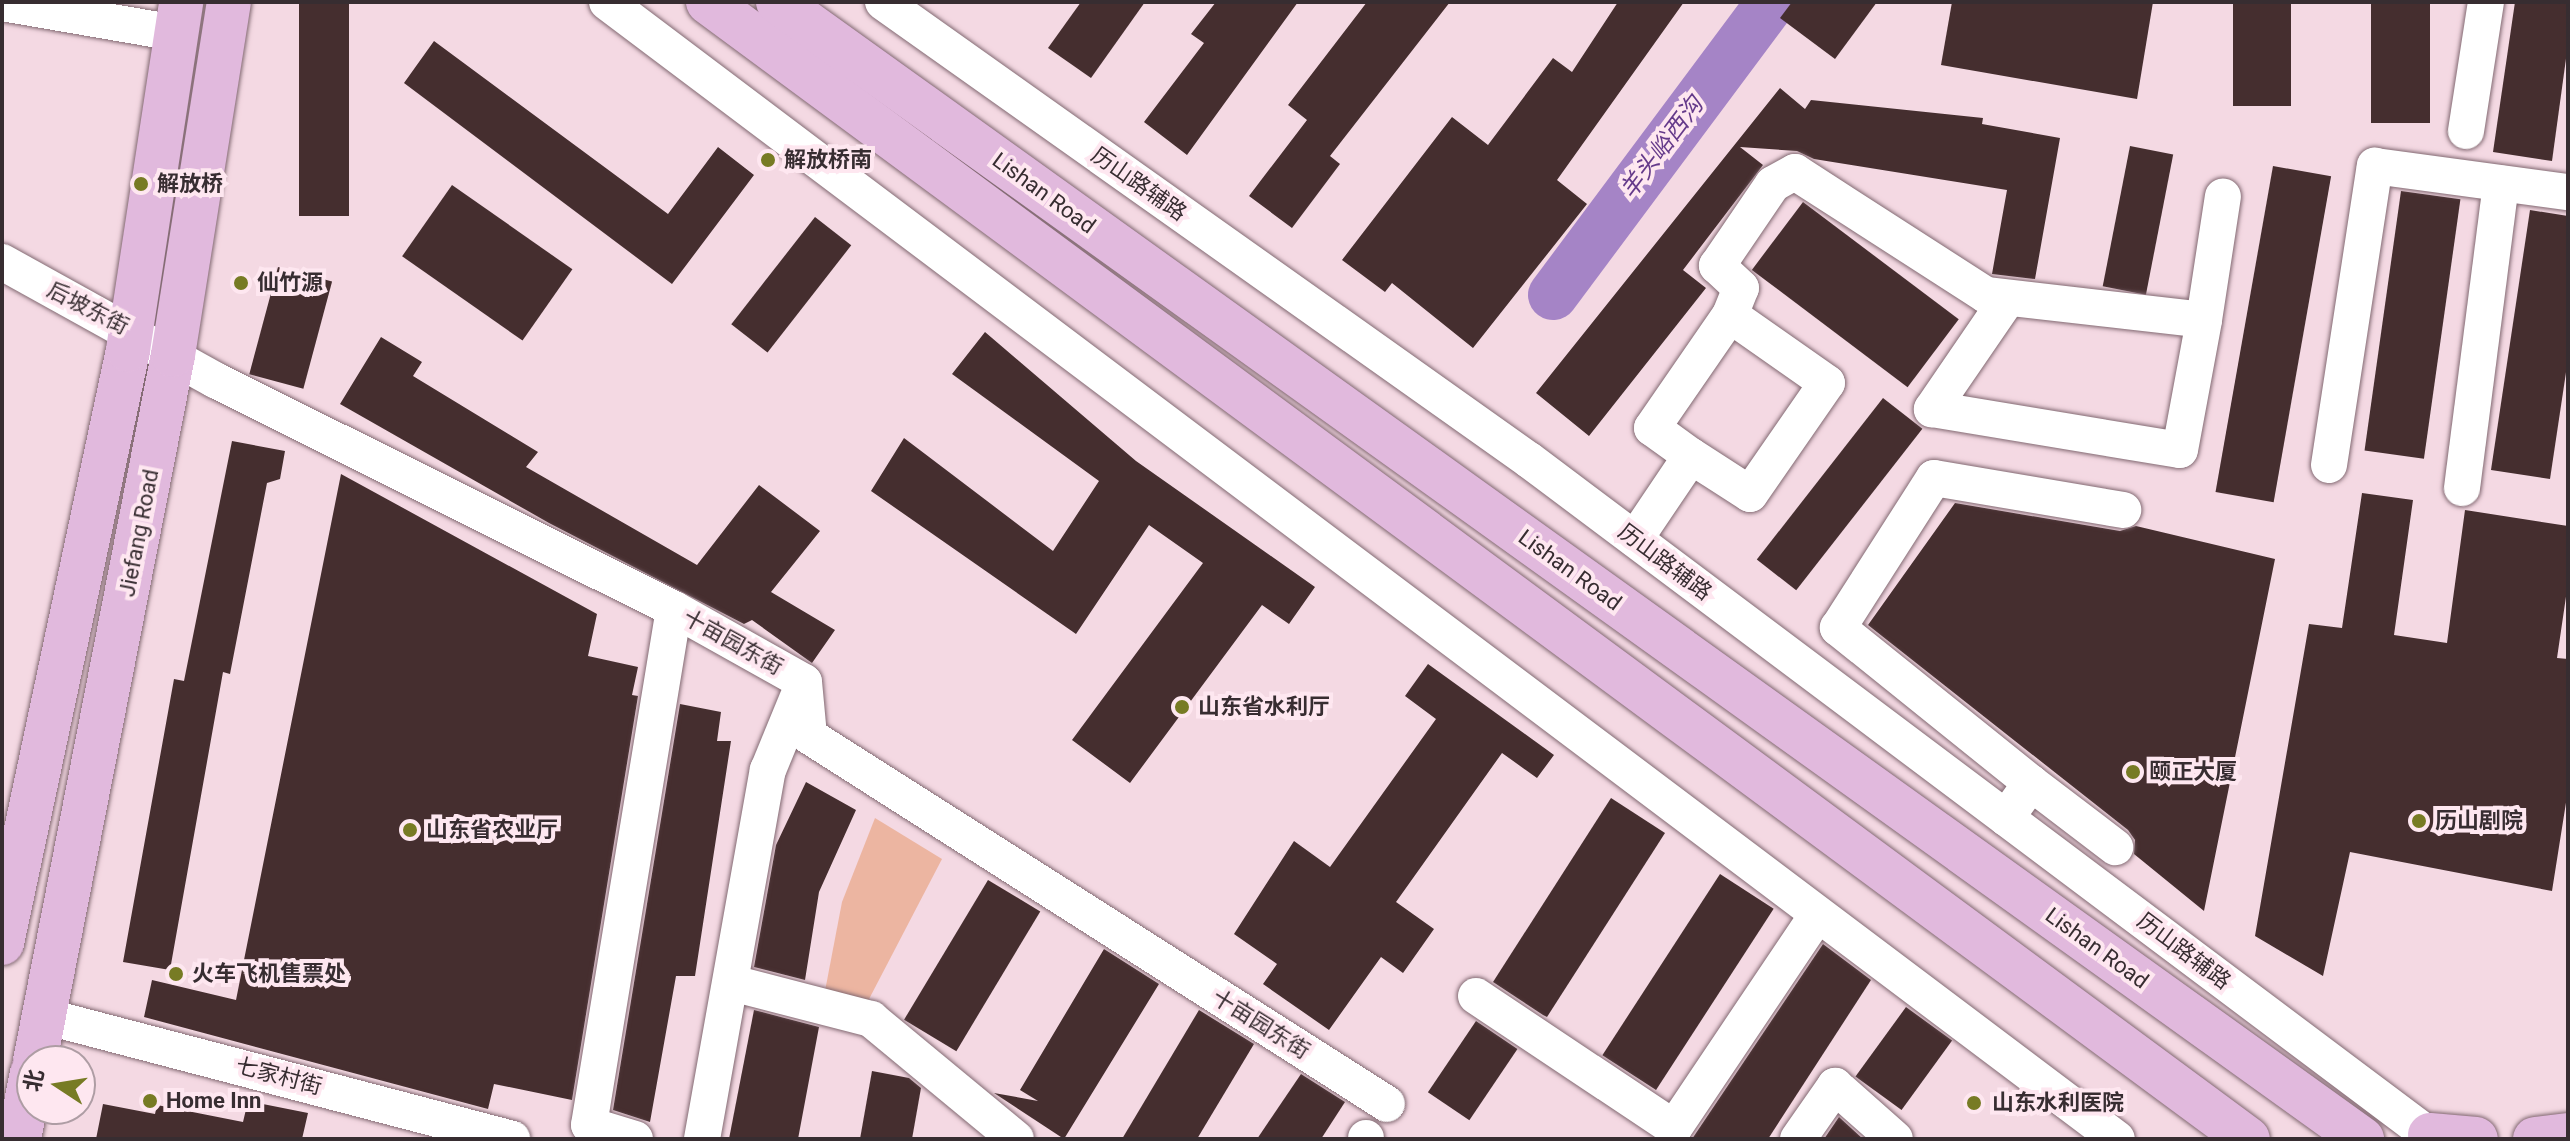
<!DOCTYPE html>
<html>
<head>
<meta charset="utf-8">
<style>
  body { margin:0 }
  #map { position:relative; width:2570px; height:1141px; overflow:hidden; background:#f4d9e3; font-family:Roboto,"Noto Sans SC",sans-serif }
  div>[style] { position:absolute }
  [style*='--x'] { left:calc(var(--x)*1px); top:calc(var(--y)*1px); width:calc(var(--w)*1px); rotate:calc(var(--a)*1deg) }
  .green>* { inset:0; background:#ecb5a1 }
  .river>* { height:50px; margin:-25px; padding:0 25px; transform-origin:25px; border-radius:25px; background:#a584c6 }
  .building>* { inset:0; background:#452e2f; transform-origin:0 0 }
  .roads { filter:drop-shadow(0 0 2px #826972) drop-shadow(0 0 2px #826972) }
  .minor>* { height:36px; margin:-18px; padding:0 18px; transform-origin:18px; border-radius:18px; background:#fff }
  .major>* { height:44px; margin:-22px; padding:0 22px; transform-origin:22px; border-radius:22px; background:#e1b9dd }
  .dots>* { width:22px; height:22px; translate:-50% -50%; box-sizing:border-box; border:4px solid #fee7f0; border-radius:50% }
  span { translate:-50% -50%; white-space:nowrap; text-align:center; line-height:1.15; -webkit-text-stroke:8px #fee7f0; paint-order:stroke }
  .poi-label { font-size:22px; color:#372d31; font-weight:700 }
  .left { translate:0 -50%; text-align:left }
  .street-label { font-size:22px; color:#372d31 }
  .water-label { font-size:24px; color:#653a8a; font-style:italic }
  .frame { position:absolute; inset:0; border:4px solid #372d31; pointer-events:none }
  .north { position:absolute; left:16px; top:1045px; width:80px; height:80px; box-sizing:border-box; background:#fee7f0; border:2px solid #ae9da4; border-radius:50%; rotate:282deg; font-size:22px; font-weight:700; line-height:32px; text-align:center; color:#372d31 }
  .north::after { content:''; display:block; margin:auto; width:28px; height:36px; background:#777b24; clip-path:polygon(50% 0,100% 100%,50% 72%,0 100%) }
</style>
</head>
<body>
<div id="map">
  <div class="green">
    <i style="clip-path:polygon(875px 818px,942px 859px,868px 1001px,825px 991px,842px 902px)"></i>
  </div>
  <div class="river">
    <i style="--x:1553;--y:295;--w:365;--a:-53.3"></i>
  </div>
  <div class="building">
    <i style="left:299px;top:2px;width:50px;height:214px"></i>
    <i style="clip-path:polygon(1081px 2px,1145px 2px,1091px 78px,1048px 48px)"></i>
    <i style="clip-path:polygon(1216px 2px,1298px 2px,1187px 155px,1144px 122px,1204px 43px,1191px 34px)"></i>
    <i style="clip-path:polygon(1367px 2px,1450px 2px,1330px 156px,1340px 164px,1292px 228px,1249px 196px,1307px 120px,1288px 105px)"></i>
    <i style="clip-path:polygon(1618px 2px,1684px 2px,1557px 180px,1587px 204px,1473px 348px,1392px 283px,1385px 292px,1342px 260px,1452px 117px,1488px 145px,1553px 58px,1572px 72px)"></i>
    <i style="clip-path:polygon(1792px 2px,1877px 2px,1835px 59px,1780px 18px)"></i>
    <i style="clip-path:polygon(1952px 2px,2153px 2px,2137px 99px,1941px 65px)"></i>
    <i style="left:2233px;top:2px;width:58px;height:104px"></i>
    <i style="left:2371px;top:2px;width:59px;height:121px"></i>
    <i style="clip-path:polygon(2515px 2px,2568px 2px,2568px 44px,2552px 161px,2493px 152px)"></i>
    <i style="clip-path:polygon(434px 41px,668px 214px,718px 147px,754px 175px,672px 284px,404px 83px)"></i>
    <i style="clip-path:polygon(1780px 88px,1805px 109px,1811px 100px,1983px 118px,1982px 124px,2060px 138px,2035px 279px,1992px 274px,2007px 190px,1814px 159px,1797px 151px,1740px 147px,1763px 165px,1683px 270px,1706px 288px,1589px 436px,1536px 393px)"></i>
    <i style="left:2130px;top:146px;width:44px;height:143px;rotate:11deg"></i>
    <i style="left:2273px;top:166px;width:59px;height:331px;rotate:10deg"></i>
    <i style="left:452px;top:185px;width:147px;height:87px;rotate:35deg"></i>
    <i style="left:2401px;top:191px;width:60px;height:262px;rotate:8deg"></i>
    <i style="left:1803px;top:202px;width:195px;height:85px;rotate:37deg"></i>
    <i style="clip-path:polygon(2530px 210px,2568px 216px,2568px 359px,2550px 479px,2491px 470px)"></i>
    <i style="left:815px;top:217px;width:46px;height:136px;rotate:38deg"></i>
    <i style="left:278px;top:267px;width:56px;height:111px;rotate:15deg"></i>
    <i style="clip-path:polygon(985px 332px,1136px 461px,1315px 587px,1289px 624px,1262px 605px,1130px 783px,1072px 740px,1203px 563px,1149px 525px,1076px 634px,871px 491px,904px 438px,1053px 551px,1099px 481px,952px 374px)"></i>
    <i style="clip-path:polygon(381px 337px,422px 362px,413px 376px,538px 452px,526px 467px,697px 565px,759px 485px,820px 531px,771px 592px,835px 630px,812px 663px,752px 620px,744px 624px,549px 523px,340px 404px)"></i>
    <i style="left:1883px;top:398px;width:50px;height:205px;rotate:38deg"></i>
    <i style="clip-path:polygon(232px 441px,285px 451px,280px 479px,267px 483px,230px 674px,223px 672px,170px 970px,123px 962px,174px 679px,184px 681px)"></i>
    <i style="clip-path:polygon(341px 474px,597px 614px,588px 656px,638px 667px,632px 695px,638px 696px,572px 1100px,494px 1084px,488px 1109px,144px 1017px,152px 980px,236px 1000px)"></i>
    <i style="clip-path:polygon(2362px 493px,2413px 500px,2394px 635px,2447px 643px,2465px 510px,2568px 526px,2568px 583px,2557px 658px,2568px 659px,2568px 790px,2552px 891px,2350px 852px,2323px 976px,2255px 936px,2309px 624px,2342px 628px)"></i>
    <i style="clip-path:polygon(1955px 503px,2120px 531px,2136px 526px,2275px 559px,2204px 911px,2134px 854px,2135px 840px,2128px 830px,1868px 625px)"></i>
    <i style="clip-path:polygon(1428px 664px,1554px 755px,1537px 778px,1502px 753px,1396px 902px,1434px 929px,1403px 973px,1381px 957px,1329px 1030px,1263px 984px,1277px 964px,1234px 934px,1294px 841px,1330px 867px,1436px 719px,1405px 696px)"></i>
    <i style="clip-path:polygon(680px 704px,721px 712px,717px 741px,731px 741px,695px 976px,676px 976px,650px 1122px,613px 1110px)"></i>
    <i style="clip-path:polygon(806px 782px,856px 810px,819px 892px,805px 980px,754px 967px,776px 845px)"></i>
    <i style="clip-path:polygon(1611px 798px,1665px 833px,1547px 1017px,1543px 1015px,1493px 982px)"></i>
    <i style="left:1720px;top:874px;width:64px;height:216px;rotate:33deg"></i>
    <i style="left:988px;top:880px;width:61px;height:163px;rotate:31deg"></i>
    <i style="clip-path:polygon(1823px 944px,1871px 980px,1768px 1139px,1692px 1139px)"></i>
    <i style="clip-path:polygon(1104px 949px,1159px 984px,1064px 1139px,994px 1093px,1038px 1101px,1020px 1090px)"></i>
    <i style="left:1906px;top:1007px;width:57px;height:86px;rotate:36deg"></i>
    <i style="clip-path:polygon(754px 1010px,819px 1027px,798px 1139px,729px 1139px)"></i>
    <i style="clip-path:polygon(1199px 1010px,1254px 1044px,1197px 1139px,1122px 1139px)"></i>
    <i style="left:1476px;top:1021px;width:50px;height:86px;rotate:34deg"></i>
    <i style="clip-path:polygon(872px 1071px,909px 1078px,921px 1088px,912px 1139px,860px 1139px)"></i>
    <i style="clip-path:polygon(1301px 1074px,1345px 1102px,1321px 1139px,1257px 1139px)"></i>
    <i style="clip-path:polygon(248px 1101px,308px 1113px,302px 1139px,96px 1139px,103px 1104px,155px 1114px,157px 1105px,243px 1122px)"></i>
    <i style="clip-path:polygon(1839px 1117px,1863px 1139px,1824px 1139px)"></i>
  </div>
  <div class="roads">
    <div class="minor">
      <i style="--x:607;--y:2;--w:1890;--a:36.98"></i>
      <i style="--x:883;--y:2;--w:792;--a:35.34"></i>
      <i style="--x:1529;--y:460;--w:1131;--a:36.88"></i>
      <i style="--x:2;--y:3;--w:177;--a:9.8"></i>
      <i style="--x:2466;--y:131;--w:131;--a:-81.2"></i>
      <i style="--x:2;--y:262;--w:244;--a:29"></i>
      <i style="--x:215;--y:380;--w:513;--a:26.52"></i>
      <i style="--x:674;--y:609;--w:149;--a:29.3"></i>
      <i style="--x:2008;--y:298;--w:135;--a:124.4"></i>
      <i style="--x:1932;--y:409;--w:251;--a:9.4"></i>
      <i style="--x:2180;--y:450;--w:132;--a:-79.5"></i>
      <i style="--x:1691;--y:456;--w:70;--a:32.8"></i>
      <i style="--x:1750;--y:494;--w:135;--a:-55.3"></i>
      <i style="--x:1827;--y:383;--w:118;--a:-145"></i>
      <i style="--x:2329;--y:465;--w:303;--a:-81.3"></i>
      <i style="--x:2375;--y:166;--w:195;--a:7.7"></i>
      <i style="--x:2462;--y:488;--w:307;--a:-82.7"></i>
      <i style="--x:1635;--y:539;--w:100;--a:-56"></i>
      <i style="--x:1691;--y:456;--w:48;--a:-144.3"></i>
      <i style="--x:1652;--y:428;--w:137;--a:-55.4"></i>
      <i style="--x:1730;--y:315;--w:29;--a:-68"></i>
      <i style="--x:1741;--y:288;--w:33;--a:-137"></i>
      <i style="--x:1717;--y:266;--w:99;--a:-55.7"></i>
      <i style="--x:1773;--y:184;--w:25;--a:-29"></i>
      <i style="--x:1795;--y:172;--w:227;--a:32.8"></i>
      <i style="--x:1986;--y:295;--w:219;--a:6.5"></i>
      <i style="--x:2204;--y:320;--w:125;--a:-81.3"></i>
      <i style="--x:804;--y:682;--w:54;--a:84.7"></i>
      <i style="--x:809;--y:736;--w:685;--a:32.48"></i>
      <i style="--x:2031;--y:783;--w:106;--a:37.3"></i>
      <i style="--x:2006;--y:818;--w:43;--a:-54.5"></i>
      <i style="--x:2031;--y:783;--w:248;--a:-141.2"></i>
      <i style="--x:1838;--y:628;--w:178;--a:-57.4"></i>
      <i style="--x:1934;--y:478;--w:192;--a:9.6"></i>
      <i style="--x:732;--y:983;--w:144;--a:14.5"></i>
      <i style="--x:871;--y:1019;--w:188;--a:39.6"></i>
      <i style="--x:1476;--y:996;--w:238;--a:33.7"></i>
      <i style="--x:1674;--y:1128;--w:257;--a:-56.1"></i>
      <i style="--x:44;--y:1016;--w:484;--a:14.7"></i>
      <i style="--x:635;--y:1139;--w:48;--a:-163.1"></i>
      <i style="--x:589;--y:1125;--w:523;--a:-80.65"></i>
      <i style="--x:702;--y:1139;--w:375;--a:-79.9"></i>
      <i style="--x:768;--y:770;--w:90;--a:-67.7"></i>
      <i style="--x:1366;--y:1139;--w:1;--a:-90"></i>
      <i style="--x:1798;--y:1139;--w:65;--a:-55.1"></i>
      <i style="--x:1835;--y:1086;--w:80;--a:41.5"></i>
    </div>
    <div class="major">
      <i style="--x:708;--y:2;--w:1914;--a:36.44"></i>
      <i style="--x:778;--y:2;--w:1950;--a:35.67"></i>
      <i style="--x:2;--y:943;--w:606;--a:-78"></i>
      <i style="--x:128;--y:350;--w:352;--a:-81.3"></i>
      <i style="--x:35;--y:1061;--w:719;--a:-78.94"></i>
      <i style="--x:173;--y:355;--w:357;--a:-81"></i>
      <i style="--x:2430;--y:1135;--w:46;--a:5"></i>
      <i style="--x:19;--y:1139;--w:67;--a:-78.9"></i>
      <i style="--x:2535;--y:1139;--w:33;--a:-7"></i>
    </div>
  </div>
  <div class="dots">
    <i style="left:768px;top:160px;background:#777b24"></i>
    <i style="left:141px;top:184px;background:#777b24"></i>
    <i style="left:241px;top:283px;background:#777b24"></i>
    <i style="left:1182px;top:707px;background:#777b24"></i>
    <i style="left:2133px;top:772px;background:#777b24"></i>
    <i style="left:2419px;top:821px;background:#777b24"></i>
    <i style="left:410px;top:830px;background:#777b24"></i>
    <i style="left:176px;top:974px;background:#777b24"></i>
    <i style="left:150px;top:1101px;background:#777b24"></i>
    <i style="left:1974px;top:1103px;background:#777b24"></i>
  </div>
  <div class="poi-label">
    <span class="left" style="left:784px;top:160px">解放桥南</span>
    <span class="left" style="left:157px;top:184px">解放桥</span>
    <span class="left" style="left:257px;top:283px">仙竹源</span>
    <span class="left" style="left:1198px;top:707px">山东省水利厅</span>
    <span class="left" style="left:2149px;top:772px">颐正大厦</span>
    <span class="left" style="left:2435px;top:821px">历山剧院</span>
    <span class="left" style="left:426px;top:830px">山东省农业厅</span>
    <span class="left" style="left:192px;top:974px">火车飞机售票处</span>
    <span class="left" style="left:166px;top:1101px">Home Inn</span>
    <span class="left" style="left:1992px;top:1103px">山东水利医院</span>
  </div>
  <div class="street-label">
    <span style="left:1139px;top:184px;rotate:35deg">历山路辅路</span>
    <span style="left:1044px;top:193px;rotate:36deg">Lishan Road</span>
    <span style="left:88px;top:308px;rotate:27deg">后坡东街</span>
    <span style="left:139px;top:533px;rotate:-79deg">Jiefang Road</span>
    <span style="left:1665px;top:562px;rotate:37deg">历山路辅路</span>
    <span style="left:1570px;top:570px;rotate:36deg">Lishan Road</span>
    <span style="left:733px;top:642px;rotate:29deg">十亩园东街</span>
    <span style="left:2097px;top:948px;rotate:36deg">Lishan Road</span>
    <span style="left:2184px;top:951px;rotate:37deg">历山路辅路</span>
    <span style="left:1261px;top:1024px;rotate:32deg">十亩园东街</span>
    <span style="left:279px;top:1076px;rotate:15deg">七家村街</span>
  </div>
  <div class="water-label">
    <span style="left:1662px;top:148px;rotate:-53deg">羊头峪西沟</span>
  </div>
  <div class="frame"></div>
  <div class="north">北</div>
</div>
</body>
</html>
